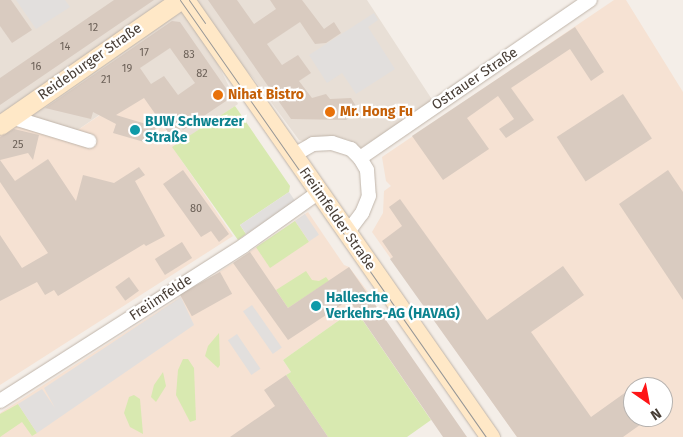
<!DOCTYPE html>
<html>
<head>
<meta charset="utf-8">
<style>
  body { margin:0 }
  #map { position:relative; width:683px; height:437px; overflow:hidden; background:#f4eee8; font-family:"Fira Sans",sans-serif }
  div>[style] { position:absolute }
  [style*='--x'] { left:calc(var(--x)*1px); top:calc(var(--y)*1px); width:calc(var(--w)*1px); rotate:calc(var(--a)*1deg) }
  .residential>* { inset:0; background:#e8dfd6 }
  .commercial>* { inset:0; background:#f6e2d3 }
  .green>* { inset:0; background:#d8e9b0; transform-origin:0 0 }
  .parking>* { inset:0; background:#e2dfdd; transform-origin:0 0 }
  .building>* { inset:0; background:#d9cbc0; transform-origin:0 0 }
  .roads { filter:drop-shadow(0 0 1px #c0b5aa) drop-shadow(0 0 1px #c0b5aa) }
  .street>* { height:14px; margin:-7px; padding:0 7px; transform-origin:7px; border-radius:7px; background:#fff }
  .secondary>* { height:19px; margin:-9.5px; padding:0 9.5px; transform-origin:9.5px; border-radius:9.5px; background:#ffe8c7 }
  .tram>* { height:1px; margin:-0.5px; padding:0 0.5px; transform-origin:0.5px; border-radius:0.5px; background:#979797 }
  .dots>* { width:14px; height:14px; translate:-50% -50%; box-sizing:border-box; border:2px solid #fff; border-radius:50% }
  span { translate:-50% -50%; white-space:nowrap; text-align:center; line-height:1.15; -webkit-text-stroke:4.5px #fff; paint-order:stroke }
  .number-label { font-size:11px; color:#6c6158 }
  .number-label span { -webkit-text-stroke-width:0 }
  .street-label { font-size:14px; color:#483e36 }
  .food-label { font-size:14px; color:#c56008; font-weight:700 }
  .left { translate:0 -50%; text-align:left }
  .culture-label { font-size:14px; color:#0d838f; font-weight:700 }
  .north { position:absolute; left:623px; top:377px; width:50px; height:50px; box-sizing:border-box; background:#fff; border:1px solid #b6b2af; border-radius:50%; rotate:147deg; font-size:14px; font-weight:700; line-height:20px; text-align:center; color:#483e36 }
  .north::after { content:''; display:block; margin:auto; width:18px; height:22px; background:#fe1517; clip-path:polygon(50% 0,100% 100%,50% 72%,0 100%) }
</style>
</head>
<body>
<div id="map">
  <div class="residential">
    <i style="clip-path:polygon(0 0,367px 0,433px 101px,361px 148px,349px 140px,334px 136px,307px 142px,299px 140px,254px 79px,186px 2px,238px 104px,185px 139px,102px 113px,72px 134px,0 123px)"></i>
  </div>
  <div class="commercial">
    <i style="clip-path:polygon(evenodd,614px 0,626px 0,683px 92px,683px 437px,517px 437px,372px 232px,383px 213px,384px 191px,391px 186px,386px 181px,382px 157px,614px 0,633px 387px,663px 387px,663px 417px,633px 417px,633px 387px)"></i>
    <i style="clip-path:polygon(147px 83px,185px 139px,173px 148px,233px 236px,0 385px,0 125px,13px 117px,72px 134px)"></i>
    <i style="clip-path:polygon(308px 212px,344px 265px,349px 267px,372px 297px,283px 360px,291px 372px,286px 375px,328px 437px,0 437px,0 413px,233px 263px)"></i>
  </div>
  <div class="green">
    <i style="clip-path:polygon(235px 106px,290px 186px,289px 192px,240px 225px,246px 234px,238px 240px,172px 147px)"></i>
    <i style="left:295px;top:221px;width:25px;height:47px;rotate:56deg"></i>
    <i style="clip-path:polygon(306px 271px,312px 280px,319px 281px,326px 277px,329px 281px,288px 308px,276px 290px)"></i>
    <i style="clip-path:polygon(355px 309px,431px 420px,407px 437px,328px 437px,286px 375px,291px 372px,283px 360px)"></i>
    <i style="clip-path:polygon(219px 333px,220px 365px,218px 368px,205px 356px,208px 346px)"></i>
    <i style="clip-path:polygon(183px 359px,188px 359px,194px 368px,196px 420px,190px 422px,176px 395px,178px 370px)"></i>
    <i style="clip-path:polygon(163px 372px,166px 386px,156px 402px,151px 397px,154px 385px)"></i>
    <i style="clip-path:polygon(134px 395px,140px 399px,143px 434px,130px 427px,124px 413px,129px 397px)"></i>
    <i style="clip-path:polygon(18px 404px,37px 433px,32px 436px,22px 422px,0 437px,0 414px)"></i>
  </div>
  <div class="parking">
    <i style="clip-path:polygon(16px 0,65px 0,70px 7px,36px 29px)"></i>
    <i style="clip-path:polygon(374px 13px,378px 20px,368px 27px,395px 69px,356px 94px,342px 73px,327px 83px,309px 55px)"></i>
    <i style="left:289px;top:192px;width:11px;height:59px;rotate:56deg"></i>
    <i style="left:305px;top:214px;width:25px;height:12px;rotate:56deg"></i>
    <i style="clip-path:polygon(181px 297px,194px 325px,37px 433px,18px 404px,42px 389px,55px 408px,44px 388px)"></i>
    <i style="left:252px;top:305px;width:52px;height:11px;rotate:55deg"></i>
    <i style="left:237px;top:334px;width:42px;height:11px;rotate:56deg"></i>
  </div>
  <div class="building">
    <i style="clip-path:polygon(0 0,11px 0,32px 30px,12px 43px,0 26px)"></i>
    <i style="clip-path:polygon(114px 0,154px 0,0 105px,0 78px)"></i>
    <i style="clip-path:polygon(208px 0,237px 0,254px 24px,276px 9px,270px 0,302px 0,324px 29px,334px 22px,341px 33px,326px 43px,315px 44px,300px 22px,267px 44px,282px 65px,298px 55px,311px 73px,299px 81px,312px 98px,326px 94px,330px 99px,351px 98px,359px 111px,346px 120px,291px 119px)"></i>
    <i style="clip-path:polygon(evenodd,172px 21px,180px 22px,232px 97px,183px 130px,181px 128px,170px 135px,144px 98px,116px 115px,156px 127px,151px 144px,113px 133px,116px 124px,93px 112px,91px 119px,45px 108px,172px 21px,170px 48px,195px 83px,178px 95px,164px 76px,151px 84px,140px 68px,170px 48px)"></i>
    <i style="clip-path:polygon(575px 27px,604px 72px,591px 81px,570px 49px,511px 88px,534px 120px,506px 138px,499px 129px,514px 119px,498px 96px,467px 118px,489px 149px,443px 180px,412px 136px)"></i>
    <i style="left:623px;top:94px;width:53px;height:79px;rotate:57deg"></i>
    <i style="clip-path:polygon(14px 129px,39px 135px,33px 160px,28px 153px,0 160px,15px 181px,48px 159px,76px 201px,83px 175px,114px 183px,139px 167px,145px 175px,135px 181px,165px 236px,146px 246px,144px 244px,58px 296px,54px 290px,45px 295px,37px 282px,0 301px,0 235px,22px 268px,48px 253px,0 182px,0 137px)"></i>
    <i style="clip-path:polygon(183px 170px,229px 234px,219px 242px,211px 231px,201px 237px,163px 184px)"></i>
    <i style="clip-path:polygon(668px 170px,683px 192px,683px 300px,619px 204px)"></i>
    <i style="clip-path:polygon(400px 199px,487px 320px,563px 266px,584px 295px,531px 332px,591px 417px,633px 387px,633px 417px,651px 417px,623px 437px,517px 437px,390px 259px,393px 257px,382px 241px,402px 226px,389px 207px)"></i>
    <i style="left:182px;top:242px;width:19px;height:32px;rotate:58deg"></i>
    <i style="clip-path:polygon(250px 252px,288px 308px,349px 267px,467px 437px,443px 437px,349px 300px,288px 340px,233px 263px)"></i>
    <i style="left:220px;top:272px;width:25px;height:46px;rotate:61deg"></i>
    <i style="left:129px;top:277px;width:17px;height:17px;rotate:54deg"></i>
    <i style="clip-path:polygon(286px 375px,328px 437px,230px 437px,275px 406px,264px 390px)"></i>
  </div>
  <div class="roads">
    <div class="street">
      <i style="--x:11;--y:117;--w:82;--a:17.1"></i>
      <i style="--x:294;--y:155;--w:22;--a:-30"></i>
      <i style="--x:313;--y:144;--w:19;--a:-3"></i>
      <i style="--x:332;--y:143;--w:20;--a:18"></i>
      <i style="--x:351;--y:149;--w:13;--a:45"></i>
      <i style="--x:360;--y:158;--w:14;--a:60"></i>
      <i style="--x:367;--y:170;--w:26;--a:86"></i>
      <i style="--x:369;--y:196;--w:18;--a:112"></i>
      <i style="--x:362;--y:213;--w:25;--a:127"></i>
      <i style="--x:360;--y:158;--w:279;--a:-34.5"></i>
      <i style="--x:0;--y:401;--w:288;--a:-32.5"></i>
      <i style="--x:243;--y:246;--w:93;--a:-35.4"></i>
    </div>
    <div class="secondary">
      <i style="--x:185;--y:0;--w:533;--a:55.09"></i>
      <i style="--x:0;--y:125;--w:219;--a:-34.8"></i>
    </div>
  </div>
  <div class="tram">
    <i style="--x:180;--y:0;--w:533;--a:55"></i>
    <i style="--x:189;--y:0;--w:28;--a:55"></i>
  </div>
  <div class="dots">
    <i style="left:218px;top:95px;background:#e8710a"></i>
    <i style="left:330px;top:112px;background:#e8710a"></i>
    <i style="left:135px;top:130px;background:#0f9aa8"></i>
    <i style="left:316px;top:306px;background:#0f9aa8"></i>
  </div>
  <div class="number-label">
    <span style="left:93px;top:28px">12</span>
    <span style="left:65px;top:47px">14</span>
    <span style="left:144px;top:53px">17</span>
    <span style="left:189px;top:55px">83</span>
    <span style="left:36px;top:67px">16</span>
    <span style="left:127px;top:69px">19</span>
    <span style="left:202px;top:74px">82</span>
    <span style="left:106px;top:80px">21</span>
    <span style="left:18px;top:145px">25</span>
    <span style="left:196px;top:209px">80</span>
  </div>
  <div class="street-label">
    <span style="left:90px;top:62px;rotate:-35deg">Reideburger Straße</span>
    <span style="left:475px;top:79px;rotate:-34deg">Ostrauer Straße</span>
    <span style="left:337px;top:219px;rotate:55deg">Freiimfelder Straße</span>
    <span style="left:161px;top:298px;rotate:-33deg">Freiimfelde</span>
  </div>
  <div class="food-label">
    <span class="left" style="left:228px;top:95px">Nihat Bistro</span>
    <span class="left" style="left:340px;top:112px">Mr. Hong Fu</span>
  </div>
  <div class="culture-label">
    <span class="left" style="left:145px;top:130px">BUW Schwerzer<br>Straße</span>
    <span class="left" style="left:326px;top:306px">Hallesche<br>Verkehrs-AG (HAVAG)</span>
  </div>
  <div class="north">N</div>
</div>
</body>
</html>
